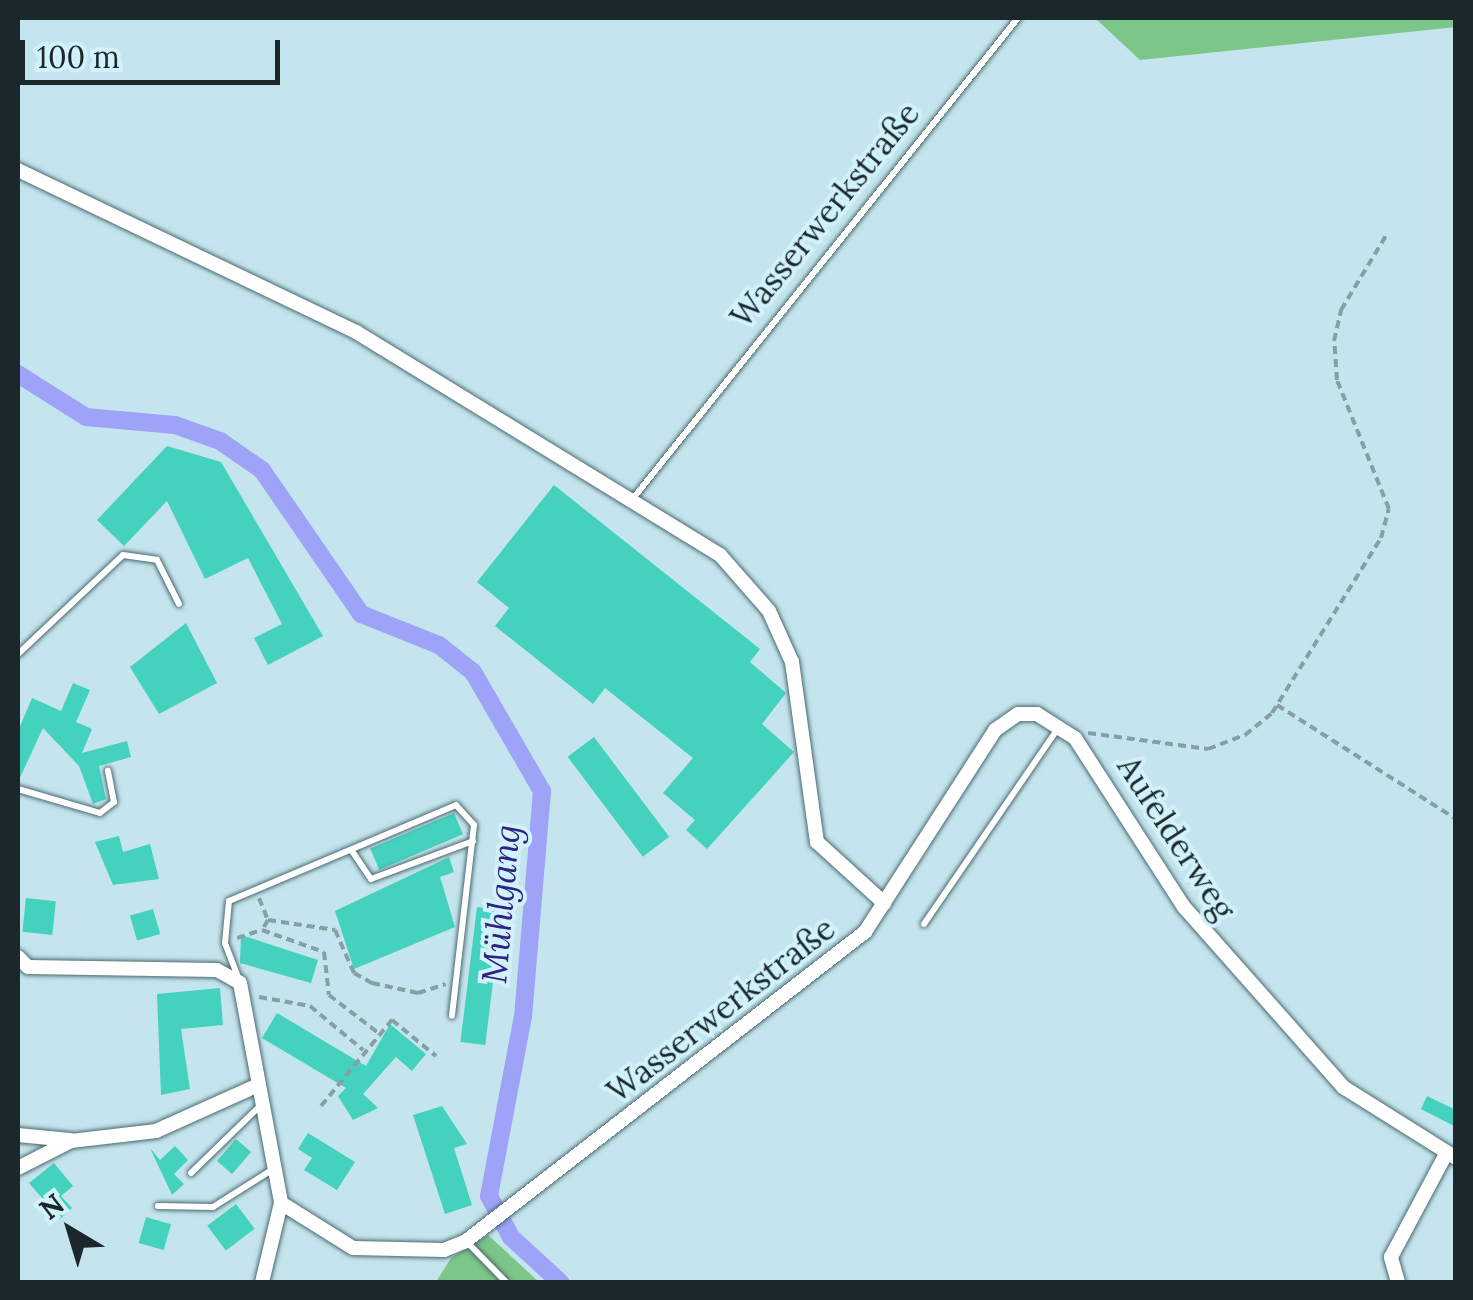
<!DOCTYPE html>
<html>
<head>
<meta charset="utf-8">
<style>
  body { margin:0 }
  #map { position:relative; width:1473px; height:1300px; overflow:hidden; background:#c4e5ed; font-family:Lora,serif }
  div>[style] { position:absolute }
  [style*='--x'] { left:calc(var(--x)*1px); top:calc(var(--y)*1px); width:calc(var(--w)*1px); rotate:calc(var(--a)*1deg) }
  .green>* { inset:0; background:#7bc688 }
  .canal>* { height:18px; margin:-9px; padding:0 9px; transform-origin:9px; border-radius:9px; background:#9ea3f8 }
  .building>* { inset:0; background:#44d1bd; transform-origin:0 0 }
  .path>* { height:4px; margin-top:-2px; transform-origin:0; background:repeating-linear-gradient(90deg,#869fa5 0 8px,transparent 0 13px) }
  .roads { filter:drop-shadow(0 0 2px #4c6970) drop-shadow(0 0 2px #4c6970) }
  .service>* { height:6px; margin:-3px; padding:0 3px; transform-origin:3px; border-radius:3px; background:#fff }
  .minor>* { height:14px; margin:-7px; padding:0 7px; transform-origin:7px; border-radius:7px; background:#fff }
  span { translate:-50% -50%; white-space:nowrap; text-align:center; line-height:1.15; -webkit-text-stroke:8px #d1f2fa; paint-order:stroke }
  .street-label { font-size:32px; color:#1b272a }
  .water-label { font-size:35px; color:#2e2282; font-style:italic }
  .frame { position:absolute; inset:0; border:20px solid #1b272a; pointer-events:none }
  .north { position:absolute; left:20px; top:1180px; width:100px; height:100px; -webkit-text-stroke:8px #d1f2fa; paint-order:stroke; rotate:322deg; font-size:28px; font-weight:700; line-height:40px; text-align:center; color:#1b272a }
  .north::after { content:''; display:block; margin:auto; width:35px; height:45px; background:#1b272a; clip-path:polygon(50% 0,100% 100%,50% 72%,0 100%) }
  .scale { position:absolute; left:20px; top:40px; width:260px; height:45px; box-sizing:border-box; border:5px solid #1b272a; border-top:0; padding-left:12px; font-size:30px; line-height:35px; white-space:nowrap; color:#1b272a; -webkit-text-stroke:8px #d1f2fa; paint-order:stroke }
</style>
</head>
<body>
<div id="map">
  <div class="green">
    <i style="clip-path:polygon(1095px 18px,1455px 18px,1456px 27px,1140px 60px)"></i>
    <i style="clip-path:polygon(488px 1235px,539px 1282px,436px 1282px,451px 1258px)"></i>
  </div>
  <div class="canal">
    <i style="--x:18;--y:374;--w:80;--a:32.3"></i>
    <i style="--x:86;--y:417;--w:89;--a:5.1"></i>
    <i style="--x:175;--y:425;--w:48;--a:19.6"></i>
    <i style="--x:220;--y:441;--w:51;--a:34.6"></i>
    <i style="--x:262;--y:470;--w:175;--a:55.5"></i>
    <i style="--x:361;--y:614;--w:84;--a:21.7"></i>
    <i style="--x:439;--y:645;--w:43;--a:38.5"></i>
    <i style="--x:473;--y:672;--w:138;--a:59.9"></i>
    <i style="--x:542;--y:791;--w:226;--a:94.8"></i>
    <i style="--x:523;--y:1016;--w:183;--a:100.7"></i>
    <i style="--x:489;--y:1196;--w:47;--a:61.8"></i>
    <i style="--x:511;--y:1237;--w:67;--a:42.6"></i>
  </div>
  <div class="building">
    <i style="clip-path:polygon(167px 446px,221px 462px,323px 636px,268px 665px,254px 638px,282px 624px,248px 558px,205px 579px,167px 501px,124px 546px,97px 520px)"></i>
    <i style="clip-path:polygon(554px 485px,760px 649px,750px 662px,786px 693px,762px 724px,794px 752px,707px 849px,686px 830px,695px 820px,663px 793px,693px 758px,605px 688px,593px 704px,495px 626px,509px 608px,477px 582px)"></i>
    <i style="clip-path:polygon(186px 623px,217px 683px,159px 714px,130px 667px)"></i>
    <i style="clip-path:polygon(73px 683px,90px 690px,76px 722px,92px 729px,82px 753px,127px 741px,131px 757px,99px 766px,106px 799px,93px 804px,79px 766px,43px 728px,18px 782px,18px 731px,32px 698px,61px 711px)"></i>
    <i style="left:594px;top:737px;width:125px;height:33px;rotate:53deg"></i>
    <i style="left:454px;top:813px;width:23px;height:91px;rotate:67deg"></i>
    <i style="clip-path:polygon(119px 836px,123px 852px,150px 844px,159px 879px,113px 885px,95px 842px)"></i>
    <i style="clip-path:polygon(449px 857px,454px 872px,440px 877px,455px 927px,354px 969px,335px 911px)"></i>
    <i style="left:26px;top:898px;width:30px;height:34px;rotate:6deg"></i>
    <i style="left:477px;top:907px;width:25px;height:136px;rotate:7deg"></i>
    <i style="left:153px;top:909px;width:26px;height:24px;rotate:74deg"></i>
    <i style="clip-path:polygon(241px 935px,318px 960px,311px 983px,240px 963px)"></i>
    <i style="clip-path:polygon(220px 988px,223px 1025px,181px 1029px,190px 1089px,161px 1095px,157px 994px)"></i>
    <i style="clip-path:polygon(277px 1013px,366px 1066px,390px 1024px,426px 1054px,412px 1071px,396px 1057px,363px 1094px,378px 1108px,353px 1120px,338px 1096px,346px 1088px,262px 1038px)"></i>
    <i style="clip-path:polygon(1427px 1096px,1456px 1110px,1456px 1127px,1421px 1109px)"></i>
    <i style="clip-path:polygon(442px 1106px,467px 1144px,454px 1148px,472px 1205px,445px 1214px,413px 1115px)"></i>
    <i style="clip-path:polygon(308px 1133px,355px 1162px,337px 1190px,304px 1170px,312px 1158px,298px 1149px)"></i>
    <i style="left:236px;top:1139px;width:20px;height:29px;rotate:41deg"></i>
    <i style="clip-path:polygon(175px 1146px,188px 1160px,174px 1174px,184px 1184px,172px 1195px,150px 1148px,160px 1160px)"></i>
    <i style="clip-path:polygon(54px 1163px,73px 1186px,61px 1196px,72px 1208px,60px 1219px,29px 1183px)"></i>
    <i style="left:236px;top:1204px;width:31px;height:36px;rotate:53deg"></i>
    <i style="left:146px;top:1217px;width:26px;height:27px;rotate:16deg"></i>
  </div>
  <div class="path">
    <i style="--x:1277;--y:705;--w:212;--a:32.5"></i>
    <i style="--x:1088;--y:733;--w:121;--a:7.6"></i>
    <i style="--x:1208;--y:749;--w:40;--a:-21"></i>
    <i style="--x:1245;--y:735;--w:35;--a:-39"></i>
    <i style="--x:1272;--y:713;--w:206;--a:-58.1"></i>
    <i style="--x:1381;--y:538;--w:30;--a:-75"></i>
    <i style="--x:1389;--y:509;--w:139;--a:-112"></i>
    <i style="--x:1337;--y:380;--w:39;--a:-94"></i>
    <i style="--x:1334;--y:341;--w:32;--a:-77"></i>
    <i style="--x:1341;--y:310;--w:89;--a:-58.8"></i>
    <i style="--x:259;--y:898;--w:24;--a:68"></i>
    <i style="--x:268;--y:920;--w:12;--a:121"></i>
    <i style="--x:268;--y:920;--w:68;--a:8.5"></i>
    <i style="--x:335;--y:930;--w:47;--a:66.2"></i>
    <i style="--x:354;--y:973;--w:21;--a:29"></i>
    <i style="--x:372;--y:983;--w:47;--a:12.3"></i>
    <i style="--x:418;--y:993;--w:29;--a:-18"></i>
    <i style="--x:237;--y:938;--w:26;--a:-18"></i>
    <i style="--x:262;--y:930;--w:66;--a:19.5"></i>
    <i style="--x:324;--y:952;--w:43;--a:83.4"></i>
    <i style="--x:329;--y:995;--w:66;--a:37.6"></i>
    <i style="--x:259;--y:997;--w:52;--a:10"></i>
    <i style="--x:310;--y:1006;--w:69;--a:39.7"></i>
    <i style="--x:321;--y:1106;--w:112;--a:-50.5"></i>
    <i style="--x:392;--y:1020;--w:57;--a:39.3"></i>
  </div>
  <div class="roads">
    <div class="service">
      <i style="--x:631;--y:501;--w:619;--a:-51.3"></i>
      <i style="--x:18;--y:654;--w:144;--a:-43.3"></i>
      <i style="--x:123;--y:555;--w:34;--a:8"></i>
      <i style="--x:157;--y:560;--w:49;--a:63.4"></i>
      <i style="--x:18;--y:789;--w:85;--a:16.3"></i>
      <i style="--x:100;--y:813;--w:18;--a:-38"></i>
      <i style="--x:114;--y:802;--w:32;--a:-101"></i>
      <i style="--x:352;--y:851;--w:34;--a:56"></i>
      <i style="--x:371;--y:879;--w:109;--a:-20.4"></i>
      <i style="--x:924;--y:924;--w:239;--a:-55.6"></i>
      <i style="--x:238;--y:977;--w:36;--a:-111"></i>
      <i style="--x:225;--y:943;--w:42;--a:-84.6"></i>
      <i style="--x:229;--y:901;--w:246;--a:-22.9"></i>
      <i style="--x:456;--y:805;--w:27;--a:48"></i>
      <i style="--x:474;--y:825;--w:192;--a:96.6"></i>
      <i style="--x:191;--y:1173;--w:96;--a:-44.2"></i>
      <i style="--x:158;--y:1206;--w:55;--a:1"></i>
      <i style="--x:213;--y:1207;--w:73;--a:-32.2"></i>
      <i style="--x:466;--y:1241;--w:57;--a:45.7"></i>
    </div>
    <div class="minor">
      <i style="--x:18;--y:170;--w:375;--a:25.6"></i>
      <i style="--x:356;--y:332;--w:427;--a:31.5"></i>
      <i style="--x:720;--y:555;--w:74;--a:48.8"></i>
      <i style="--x:769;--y:611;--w:56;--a:65.7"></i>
      <i style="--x:792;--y:662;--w:182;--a:82.1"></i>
      <i style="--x:817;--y:842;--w:91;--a:42.3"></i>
      <i style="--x:18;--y:957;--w:14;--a:45"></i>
      <i style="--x:28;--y:967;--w:189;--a:0.9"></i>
      <i style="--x:217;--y:970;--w:26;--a:29"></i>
      <i style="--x:240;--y:983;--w:224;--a:79.4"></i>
      <i style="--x:281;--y:1203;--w:81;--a:103.5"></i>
      <i style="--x:18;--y:1135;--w:52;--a:5.5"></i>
      <i style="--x:18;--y:1168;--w:59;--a:-27"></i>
      <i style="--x:71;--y:1141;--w:86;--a:-6.7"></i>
      <i style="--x:156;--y:1131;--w:107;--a:-24.2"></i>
      <i style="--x:281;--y:1203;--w:85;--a:32"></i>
      <i style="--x:353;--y:1248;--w:91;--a:1.3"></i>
      <i style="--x:444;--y:1250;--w:24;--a:-22"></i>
      <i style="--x:466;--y:1241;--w:505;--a:-37.76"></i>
      <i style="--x:865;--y:932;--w:240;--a:-57.2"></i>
      <i style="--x:995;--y:730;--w:28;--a:-35"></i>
      <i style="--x:1018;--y:714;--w:19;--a:0"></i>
      <i style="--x:1037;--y:714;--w:45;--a:32.3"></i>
      <i style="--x:1075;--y:738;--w:201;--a:57.2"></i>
      <i style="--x:1184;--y:907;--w:240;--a:48.5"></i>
      <i style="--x:1343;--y:1087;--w:133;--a:32.1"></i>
      <i style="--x:1398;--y:1282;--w:26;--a:-106"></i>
      <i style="--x:1391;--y:1257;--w:117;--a:-61.9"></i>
    </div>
  </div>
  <div class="street-label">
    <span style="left:825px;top:215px;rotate:-51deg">Wasserwerkstraße</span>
    <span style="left:1176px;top:838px;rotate:57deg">Aufelderweg</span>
    <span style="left:721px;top:1010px;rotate:-38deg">Wasserwerkstraße</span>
  </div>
  <div class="water-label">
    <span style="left:501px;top:904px;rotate:-85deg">Mühlgang</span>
  </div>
  <div class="frame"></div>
  <div class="north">N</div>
  <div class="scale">100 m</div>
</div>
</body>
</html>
